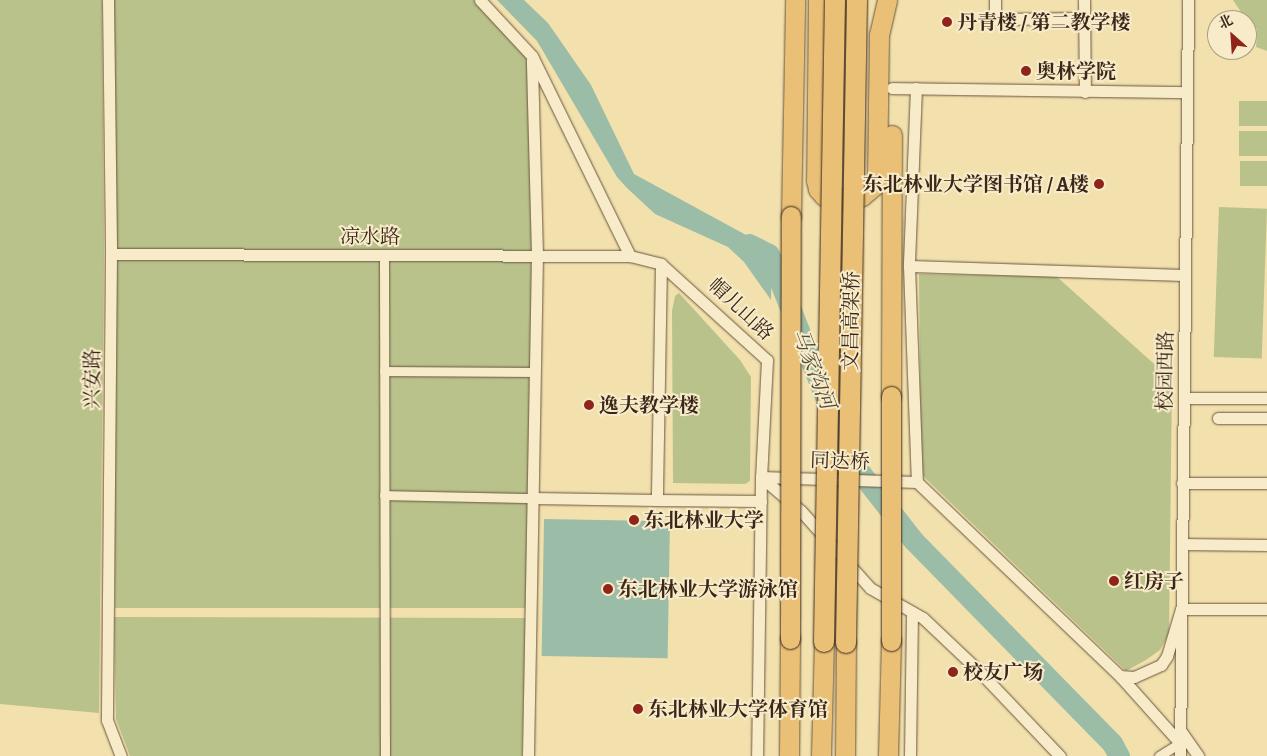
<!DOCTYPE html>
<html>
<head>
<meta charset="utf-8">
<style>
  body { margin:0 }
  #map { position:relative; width:1267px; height:756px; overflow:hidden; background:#f2e0ad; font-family:Alegreya,"Noto Serif SC",serif }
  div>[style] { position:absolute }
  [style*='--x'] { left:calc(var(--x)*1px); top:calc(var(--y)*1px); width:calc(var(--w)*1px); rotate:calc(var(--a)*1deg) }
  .green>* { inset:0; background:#b9c28b; transform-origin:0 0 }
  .water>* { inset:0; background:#9bbda8; transform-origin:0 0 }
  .river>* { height:21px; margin:-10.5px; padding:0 10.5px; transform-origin:10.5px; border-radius:10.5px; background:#9bbda8 }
  .roads { filter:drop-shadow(0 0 1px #69553e) drop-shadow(0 0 1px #69553e) }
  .pedestrian>* { height:9px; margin:-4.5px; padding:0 4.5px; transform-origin:4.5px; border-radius:4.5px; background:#f7ebca }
  .minor>* { height:11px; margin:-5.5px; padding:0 5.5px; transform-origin:5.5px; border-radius:5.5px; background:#f7ebca }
  .primary>* { height:19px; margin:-9.5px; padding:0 9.5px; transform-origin:9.5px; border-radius:9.5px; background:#e9c076 }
  .bridges { filter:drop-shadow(0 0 1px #3b2719) drop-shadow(0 0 1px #3b2719) }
  .primary-bridge>* { height:19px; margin:-9.5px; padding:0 9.5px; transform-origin:9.5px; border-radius:9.5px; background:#e9c076 }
  .trunk-bridge>* { height:20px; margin:-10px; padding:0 10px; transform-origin:10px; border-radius:10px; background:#e9c076 }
  .dots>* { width:14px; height:14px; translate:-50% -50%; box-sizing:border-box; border:2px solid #f7ebca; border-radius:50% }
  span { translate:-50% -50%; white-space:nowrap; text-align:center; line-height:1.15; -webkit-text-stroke:4px #f7ebca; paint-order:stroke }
  .poi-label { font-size:20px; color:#3b2719; font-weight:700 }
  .left { translate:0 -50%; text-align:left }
  .right { translate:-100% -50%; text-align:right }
  .street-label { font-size:20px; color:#3b2719 }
  .water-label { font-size:21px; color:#534c3d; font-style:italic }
  .north { position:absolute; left:1207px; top:10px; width:50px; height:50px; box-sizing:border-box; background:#f7ebca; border:1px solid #ac9d83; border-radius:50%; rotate:334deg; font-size:14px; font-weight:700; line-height:20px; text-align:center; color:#3b2719 }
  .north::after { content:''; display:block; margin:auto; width:18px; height:22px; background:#8f2418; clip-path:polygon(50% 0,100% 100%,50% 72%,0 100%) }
</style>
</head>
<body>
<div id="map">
  <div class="green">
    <i style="clip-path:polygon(0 0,102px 0,104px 252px,99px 713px,0 704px)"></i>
    <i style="clip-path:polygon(113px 0,474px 0,528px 57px,533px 251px,115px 250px)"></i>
    <i style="clip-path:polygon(1233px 0,1267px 0,1267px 51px,1256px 47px,1257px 29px,1249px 24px)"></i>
    <i style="left:1239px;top:101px;width:28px;height:25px"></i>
    <i style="left:1239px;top:131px;width:28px;height:25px"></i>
    <i style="left:1240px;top:161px;width:27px;height:25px"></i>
    <i style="left:1219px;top:207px;width:48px;height:150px;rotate:2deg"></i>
    <i style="left:115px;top:259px;width:416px;height:349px"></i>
    <i style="clip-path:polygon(919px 274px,1056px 276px,1172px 380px,1169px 634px,1160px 650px,1146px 660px,1126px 671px,921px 474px)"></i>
    <i style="clip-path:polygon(679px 293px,740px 360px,751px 377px,750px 481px,745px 484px,673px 483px,672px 311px,675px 296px)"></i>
    <i style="clip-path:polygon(114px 617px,526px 618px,522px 756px,130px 756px,116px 719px)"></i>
  </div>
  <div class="water">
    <i style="clip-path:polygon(497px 0,524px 0,548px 23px,591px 85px,634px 174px,772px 249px,771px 300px,744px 262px,728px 247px,655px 214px,627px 188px,617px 177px,537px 41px)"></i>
    <i style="left:544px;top:519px;width:126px;height:137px;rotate:1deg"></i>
  </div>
  <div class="river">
    <i style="--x:749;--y:244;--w:22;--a:27"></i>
    <i style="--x:769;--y:254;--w:219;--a:68.6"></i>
    <i style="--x:849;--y:458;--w:104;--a:52"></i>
    <i style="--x:913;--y:540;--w:284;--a:45.6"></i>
    <i style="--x:1112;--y:743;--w:15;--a:62"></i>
  </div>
  <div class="roads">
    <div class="pedestrian">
      <i style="--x:384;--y:255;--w:501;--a:89.89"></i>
      <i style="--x:384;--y:371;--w:151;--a:0.4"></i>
      <i style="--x:384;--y:495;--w:149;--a:1.2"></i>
      <i style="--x:1159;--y:756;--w:25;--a:-32"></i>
    </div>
    <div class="minor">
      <i style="--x:108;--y:0;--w:254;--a:89.3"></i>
      <i style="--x:111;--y:254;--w:466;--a:90.5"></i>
      <i style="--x:107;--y:720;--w:39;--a:69"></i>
      <i style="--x:480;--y:0;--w:76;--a:47.1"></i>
      <i style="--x:532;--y:56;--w:223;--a:63.9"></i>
      <i style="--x:630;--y:256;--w:32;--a:14"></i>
      <i style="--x:661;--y:264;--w:143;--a:42.2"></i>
      <i style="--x:767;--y:360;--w:117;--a:92.9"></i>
      <i style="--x:761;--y:477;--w:279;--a:90.8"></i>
      <i style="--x:995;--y:0;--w:19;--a:90"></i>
      <i style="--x:995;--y:19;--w:89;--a:-0.6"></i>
      <i style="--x:1084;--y:0;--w:92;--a:89.4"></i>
      <i style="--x:892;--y:88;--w:295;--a:0.8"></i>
      <i style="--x:916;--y:88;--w:178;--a:92.3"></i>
      <i style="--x:909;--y:266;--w:216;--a:87.9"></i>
      <i style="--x:917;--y:482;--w:281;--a:43.7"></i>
      <i style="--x:1120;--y:676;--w:90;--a:48.2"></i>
      <i style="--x:111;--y:254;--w:519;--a:0.22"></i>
      <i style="--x:661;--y:264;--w:236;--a:91"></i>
      <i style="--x:657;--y:500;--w:104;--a:0.6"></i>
      <i style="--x:909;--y:266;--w:276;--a:1.9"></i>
      <i style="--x:1184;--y:398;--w:83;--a:0"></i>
      <i style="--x:1218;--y:418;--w:49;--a:0"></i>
      <i style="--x:761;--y:477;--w:52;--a:40.4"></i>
      <i style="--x:801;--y:511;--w:103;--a:48.1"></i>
      <i style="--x:870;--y:588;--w:61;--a:29.5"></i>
      <i style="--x:923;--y:618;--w:76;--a:43.4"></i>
      <i style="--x:978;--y:670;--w:119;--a:46.4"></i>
      <i style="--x:761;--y:477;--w:156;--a:1.8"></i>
      <i style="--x:1182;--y:483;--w:85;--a:0"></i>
      <i style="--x:533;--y:498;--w:124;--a:0.9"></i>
      <i style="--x:1182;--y:544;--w:85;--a:0.7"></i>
      <i style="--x:1120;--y:676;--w:14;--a:4"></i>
      <i style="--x:1134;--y:677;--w:30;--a:-24"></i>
      <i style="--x:1161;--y:665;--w:11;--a:-56"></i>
      <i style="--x:1167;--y:656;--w:49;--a:-73.4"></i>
      <i style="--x:1181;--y:609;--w:86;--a:0"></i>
      <i style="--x:1180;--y:730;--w:32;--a:55"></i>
      <i style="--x:528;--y:756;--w:501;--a:-88.97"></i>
      <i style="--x:537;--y:255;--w:195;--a:-91.5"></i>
      <i style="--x:910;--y:756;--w:144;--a:-89.2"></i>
      <i style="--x:1180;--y:756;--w:756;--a:-89.39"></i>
    </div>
    <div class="primary">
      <i style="--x:818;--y:0;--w:180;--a:90.6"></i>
      <i style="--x:816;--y:180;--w:9;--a:77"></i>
      <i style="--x:818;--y:189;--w:9;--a:49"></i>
      <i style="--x:824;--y:196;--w:16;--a:11"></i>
      <i style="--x:840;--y:199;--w:22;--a:-8"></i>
      <i style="--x:862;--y:196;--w:17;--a:-40"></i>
      <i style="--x:875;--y:185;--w:7;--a:-74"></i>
      <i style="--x:877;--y:178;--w:143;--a:-89.2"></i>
      <i style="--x:879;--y:35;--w:36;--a:-77"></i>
      <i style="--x:791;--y:216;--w:216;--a:-88.9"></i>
      <i style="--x:891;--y:396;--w:261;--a:-89.8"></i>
      <i style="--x:789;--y:756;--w:117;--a:-89.5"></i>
      <i style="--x:821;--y:756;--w:114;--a:-88.5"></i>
      <i style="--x:845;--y:756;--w:113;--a:-89.5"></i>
      <i style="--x:888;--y:756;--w:115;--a:-88.5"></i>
    </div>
  </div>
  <div class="bridges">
    <div class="primary-bridge">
      <i style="--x:891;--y:396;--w:245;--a:90"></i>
      <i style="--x:790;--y:639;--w:423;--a:-89.9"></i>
    </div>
    <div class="trunk-bridge">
      <i style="--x:824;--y:642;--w:642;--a:-89.02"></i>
      <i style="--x:846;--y:643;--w:643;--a:-89.02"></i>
    </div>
  </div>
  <div class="dots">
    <i style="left:947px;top:22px;background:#8f2418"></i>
    <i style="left:1026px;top:71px;background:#8f2418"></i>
    <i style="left:1099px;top:184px;background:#8f2418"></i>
    <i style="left:589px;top:405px;background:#8f2418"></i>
    <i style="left:634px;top:520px;background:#8f2418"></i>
    <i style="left:1114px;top:581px;background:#8f2418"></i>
    <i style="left:608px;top:589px;background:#8f2418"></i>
    <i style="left:953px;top:672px;background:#8f2418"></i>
    <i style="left:638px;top:709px;background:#8f2418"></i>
  </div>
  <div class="poi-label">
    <span class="left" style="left:957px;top:22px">丹青楼 / 第二教学楼</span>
    <span class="left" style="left:1036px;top:71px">奥林学院</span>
    <span class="right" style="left:1089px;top:184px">东北林业大学图书馆 / A楼</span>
    <span class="left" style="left:599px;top:405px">逸夫教学楼</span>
    <span class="left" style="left:644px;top:520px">东北林业大学</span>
    <span class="left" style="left:1124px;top:581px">红房子</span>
    <span class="left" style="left:618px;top:589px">东北林业大学游泳馆</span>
    <span class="left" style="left:963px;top:672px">校友广场</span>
    <span class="left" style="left:648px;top:709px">东北林业大学体育馆</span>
  </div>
  <div class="street-label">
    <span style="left:370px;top:236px">凉水路</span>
    <span style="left:741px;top:309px;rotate:43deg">帽儿山路</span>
    <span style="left:851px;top:321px;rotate:-89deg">文昌高架桥</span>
    <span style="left:1165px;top:371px;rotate:-89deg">校园西路</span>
    <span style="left:92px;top:379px;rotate:-90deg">兴安路</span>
    <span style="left:840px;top:461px;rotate:2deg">同达桥</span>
  </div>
  <div class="water-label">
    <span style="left:814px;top:369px;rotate:69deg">马家沟河</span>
  </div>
  <div class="north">北</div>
</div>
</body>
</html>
